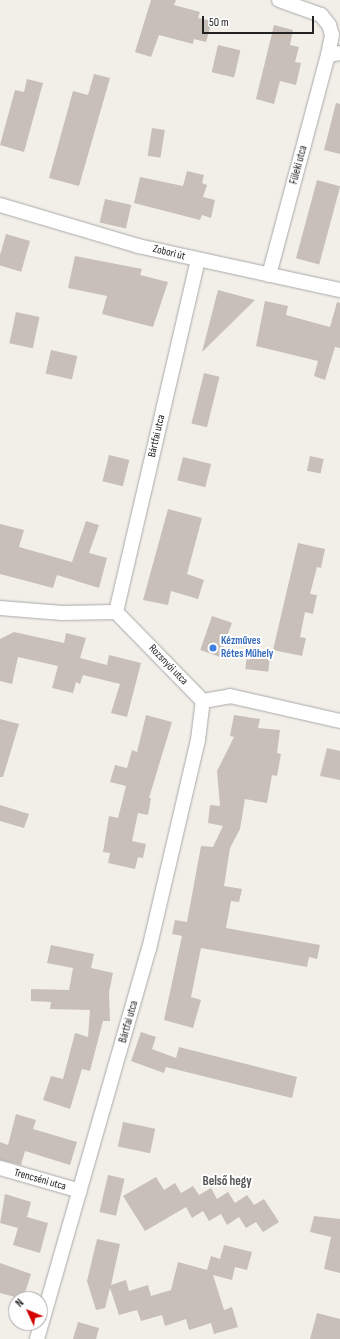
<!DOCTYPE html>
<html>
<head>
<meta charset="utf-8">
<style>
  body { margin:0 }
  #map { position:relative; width:340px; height:1339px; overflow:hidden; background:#f2efe9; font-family:"Sofia Sans Condensed",sans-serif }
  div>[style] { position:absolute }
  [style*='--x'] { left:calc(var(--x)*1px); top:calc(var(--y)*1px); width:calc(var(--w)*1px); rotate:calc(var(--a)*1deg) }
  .building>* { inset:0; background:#c7bfb8; transform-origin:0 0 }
  .roads { filter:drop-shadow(0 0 1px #a9a9a9) drop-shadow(0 0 1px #a9a9a9) }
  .minor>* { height:14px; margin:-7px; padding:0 7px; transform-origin:7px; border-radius:7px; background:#fff }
  .dots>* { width:11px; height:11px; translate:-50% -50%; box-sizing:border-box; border:2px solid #fff; border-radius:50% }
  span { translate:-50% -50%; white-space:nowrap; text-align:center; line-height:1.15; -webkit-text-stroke:4px #fff; paint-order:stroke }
  .street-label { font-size:11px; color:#222 }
  .shop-label { font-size:11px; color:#366cbe; font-weight:700 }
  .left { translate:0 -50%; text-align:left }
  .quarter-label { font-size:13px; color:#555; font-weight:700 }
  .north { position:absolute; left:8px; top:1291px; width:40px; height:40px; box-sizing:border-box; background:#fff; border:1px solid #a7a7a7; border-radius:50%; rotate:314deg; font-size:11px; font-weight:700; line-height:16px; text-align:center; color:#222 }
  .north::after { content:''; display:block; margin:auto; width:14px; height:18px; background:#d40000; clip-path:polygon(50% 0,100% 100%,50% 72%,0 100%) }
  .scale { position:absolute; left:202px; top:16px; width:112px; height:18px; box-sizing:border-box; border:2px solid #222; border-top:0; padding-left:5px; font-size:12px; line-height:14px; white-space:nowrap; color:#222; -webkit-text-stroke:3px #fff; paint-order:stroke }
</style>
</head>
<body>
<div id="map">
  <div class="building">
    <i style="clip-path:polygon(151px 0,176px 0,174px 5px,200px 12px,198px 18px,212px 21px,206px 42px,194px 39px,193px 44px,159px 35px,151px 57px,135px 52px)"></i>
    <i style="clip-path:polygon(274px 25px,293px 30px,290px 45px,299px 47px,295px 62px,301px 63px,296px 85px,280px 81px,274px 104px,256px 99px)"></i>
    <i style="left:218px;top:45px;width:23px;height:28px;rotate:13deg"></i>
    <i style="clip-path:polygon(94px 74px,110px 78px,79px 186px,49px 178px,73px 91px,88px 95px)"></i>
    <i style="clip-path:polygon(27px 79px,43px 83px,24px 152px,0 145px,15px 90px,24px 92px)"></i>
    <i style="clip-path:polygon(336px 103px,340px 104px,340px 154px,324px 150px)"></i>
    <i style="left:152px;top:128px;width:13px;height:28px;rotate:9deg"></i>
    <i style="clip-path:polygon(187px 171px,204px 175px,202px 183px,207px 185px,203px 197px,215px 200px,211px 218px,202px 215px,200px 220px,134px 203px,140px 177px,183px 186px)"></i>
    <i style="left:317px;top:180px;width:24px;height:81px;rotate:15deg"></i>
    <i style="left:105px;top:199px;width:27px;height:24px;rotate:13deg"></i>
    <i style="left:6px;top:234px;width:25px;height:32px;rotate:16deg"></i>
    <i style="clip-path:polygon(75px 256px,142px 269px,140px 275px,168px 282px,153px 327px,102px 314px,107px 296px,68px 288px)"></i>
    <i style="clip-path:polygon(218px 290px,255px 300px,202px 352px)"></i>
    <i style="clip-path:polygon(265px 301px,288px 306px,286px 315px,330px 327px,337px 302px,340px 303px,340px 348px,335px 347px,325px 380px,314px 376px,318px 361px,256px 346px)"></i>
    <i style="left:16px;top:312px;width:24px;height:32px;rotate:12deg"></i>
    <i style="left:51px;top:350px;width:27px;height:24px;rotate:13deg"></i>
    <i style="left:204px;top:373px;width:16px;height:52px;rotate:14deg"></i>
    <i style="left:109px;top:455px;width:21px;height:27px;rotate:14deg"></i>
    <i style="left:310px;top:456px;width:14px;height:15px;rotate:12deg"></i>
    <i style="left:183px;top:457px;width:29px;height:24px;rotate:14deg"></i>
    <i style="clip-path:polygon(168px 509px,202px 518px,187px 574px,204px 580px,198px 599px,171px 591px,168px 605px,143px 600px)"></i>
    <i style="clip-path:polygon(86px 521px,99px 525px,89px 553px,107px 558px,99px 588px,57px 575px,53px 588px,0 574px,0 524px,24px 530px,19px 547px,72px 562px)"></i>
    <i style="clip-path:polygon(298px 543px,325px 549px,321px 568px,317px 567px,310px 594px,317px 595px,313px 614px,305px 612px,300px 637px,306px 638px,302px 656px,273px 650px)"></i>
    <i style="left:212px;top:616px;width:21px;height:36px;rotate:19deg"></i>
    <i style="clip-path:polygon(14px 632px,64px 643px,66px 633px,86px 638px,80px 658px,107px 665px,109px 655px,141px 663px,127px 717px,111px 713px,120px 684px,83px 675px,80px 684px,76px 682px,73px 693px,52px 688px,58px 666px,18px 657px,12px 684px,0 681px,0 639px)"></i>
    <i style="left:247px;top:656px;width:23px;height:13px;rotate:7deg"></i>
    <i style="clip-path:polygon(146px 715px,172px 722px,149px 798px,151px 798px,148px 815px,138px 813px,132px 841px,146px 844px,143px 858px,138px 857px,135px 869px,108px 863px,110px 853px,103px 852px,109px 816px,118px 818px,126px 786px,110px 782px,115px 765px,127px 768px,132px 750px,137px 752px)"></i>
    <i style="clip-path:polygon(234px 715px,260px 719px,258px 728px,280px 730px,277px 753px,281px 754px,277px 776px,272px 775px,267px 803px,245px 799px,240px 829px,230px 848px,224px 886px,242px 889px,239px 902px,231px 901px,226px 928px,320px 945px,317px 959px,309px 957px,307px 967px,201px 948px,191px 997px,201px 1000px,193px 1028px,164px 1020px,182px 936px,172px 934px,175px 920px,187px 922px,201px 846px,213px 847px,223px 826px,208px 823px,210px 805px,220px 806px,217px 771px,234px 737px,230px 736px)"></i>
    <i style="clip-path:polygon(0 719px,19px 724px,3px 777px,0 777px)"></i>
    <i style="clip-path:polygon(327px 748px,340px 751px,340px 780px,320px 776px)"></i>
    <i style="clip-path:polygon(0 805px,29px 814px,24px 828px,0 821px)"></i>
    <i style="clip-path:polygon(51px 945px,94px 954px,91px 968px,113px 973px,109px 992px,110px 1021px,103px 1021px,90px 1071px,82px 1069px,70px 1109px,43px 1100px,51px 1076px,63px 1079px,75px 1033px,88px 1037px,90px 1010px,50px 1009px,51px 1002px,31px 1001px,31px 989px,69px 990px,73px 968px,47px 963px)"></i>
    <i style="clip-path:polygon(141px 1032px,156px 1037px,152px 1049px,176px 1058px,179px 1047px,297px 1077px,292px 1098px,166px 1067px,164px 1073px,131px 1061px)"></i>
    <i style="clip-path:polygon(16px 1114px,36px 1120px,33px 1129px,77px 1142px,70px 1165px,25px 1151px,21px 1165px,0 1160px,0 1142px,8px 1145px)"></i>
    <i style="left:123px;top:1122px;width:33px;height:25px;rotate:12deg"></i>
    <i style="left:108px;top:1175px;width:17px;height:38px;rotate:13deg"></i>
    <i style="clip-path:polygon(156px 1177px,164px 1190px,175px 1183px,181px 1193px,193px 1186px,199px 1195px,211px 1188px,217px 1199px,228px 1192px,235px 1203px,247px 1195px,254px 1205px,264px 1199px,279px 1222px,263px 1232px,256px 1222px,246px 1228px,239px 1217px,227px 1225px,221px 1214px,209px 1221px,203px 1211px,192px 1218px,186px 1207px,145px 1231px,123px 1196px)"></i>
    <i style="clip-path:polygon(5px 1194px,31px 1202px,27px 1217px,48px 1223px,40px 1253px,13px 1245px,18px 1228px,0 1223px)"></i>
    <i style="clip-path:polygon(314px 1216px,340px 1219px,340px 1273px,324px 1269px,331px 1237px,310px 1232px)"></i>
    <i style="clip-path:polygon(97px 1239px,120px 1244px,111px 1285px,126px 1280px,129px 1291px,148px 1285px,151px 1296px,171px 1290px,178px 1262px,207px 1270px,211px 1256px,220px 1259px,224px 1245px,252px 1252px,247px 1270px,235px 1267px,232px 1280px,213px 1275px,224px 1310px,232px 1307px,238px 1327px,214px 1334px,211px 1323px,189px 1330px,186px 1319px,165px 1326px,162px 1315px,141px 1321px,137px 1310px,119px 1315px,110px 1288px,105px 1308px,96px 1310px,87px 1281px)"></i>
    <i style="clip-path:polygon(0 1263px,31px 1274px,23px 1299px,0 1293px)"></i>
    <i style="clip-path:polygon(317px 1313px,340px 1319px,340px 1339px,310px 1339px)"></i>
    <i style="clip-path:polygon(78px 1322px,99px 1328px,96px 1339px,73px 1339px)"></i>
  </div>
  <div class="roads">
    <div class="minor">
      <i style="--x:279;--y:0;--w:45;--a:19.7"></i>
      <i style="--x:321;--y:15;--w:13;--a:51"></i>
      <i style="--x:329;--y:25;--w:10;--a:73"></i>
      <i style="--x:332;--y:35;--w:20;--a:101"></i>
      <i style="--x:0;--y:205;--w:144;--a:16.5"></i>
      <i style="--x:138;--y:246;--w:207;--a:12.3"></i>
      <i style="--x:269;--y:275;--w:228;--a:-75"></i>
      <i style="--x:328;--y:55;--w:12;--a:-9"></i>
      <i style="--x:0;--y:608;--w:62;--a:4.6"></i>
      <i style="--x:62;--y:613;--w:54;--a:-1.1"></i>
      <i style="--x:116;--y:612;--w:124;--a:45.7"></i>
      <i style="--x:116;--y:612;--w:360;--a:-76.9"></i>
      <i style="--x:203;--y:701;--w:27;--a:-10"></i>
      <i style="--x:230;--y:696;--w:113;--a:12.8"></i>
      <i style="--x:0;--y:1168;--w:83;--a:16"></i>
      <i style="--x:37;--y:1339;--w:406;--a:-74"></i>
      <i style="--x:149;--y:949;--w:215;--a:-76.8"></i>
      <i style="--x:198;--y:740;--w:39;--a:-83"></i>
    </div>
  </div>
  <div class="dots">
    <i style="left:213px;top:648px;background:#3f7fe0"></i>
  </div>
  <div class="street-label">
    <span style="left:299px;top:165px;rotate:-75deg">Füleki utca</span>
    <span style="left:169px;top:253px;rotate:14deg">Zobori út</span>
    <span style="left:157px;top:436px;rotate:-77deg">Bártfai utca</span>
    <span style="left:168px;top:665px;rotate:46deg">Rozsnyói utca</span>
    <span style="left:129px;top:1022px;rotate:-74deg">Bártfai utca</span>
    <span style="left:40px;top:1180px;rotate:16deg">Trencséni utca</span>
  </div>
  <div class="shop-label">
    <span class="left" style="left:221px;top:648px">Kézműves<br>Rétes Műhely</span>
  </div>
  <div class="quarter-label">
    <span style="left:227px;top:1181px">Belső hegy</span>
  </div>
  <div class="north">N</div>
  <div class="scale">50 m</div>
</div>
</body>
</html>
